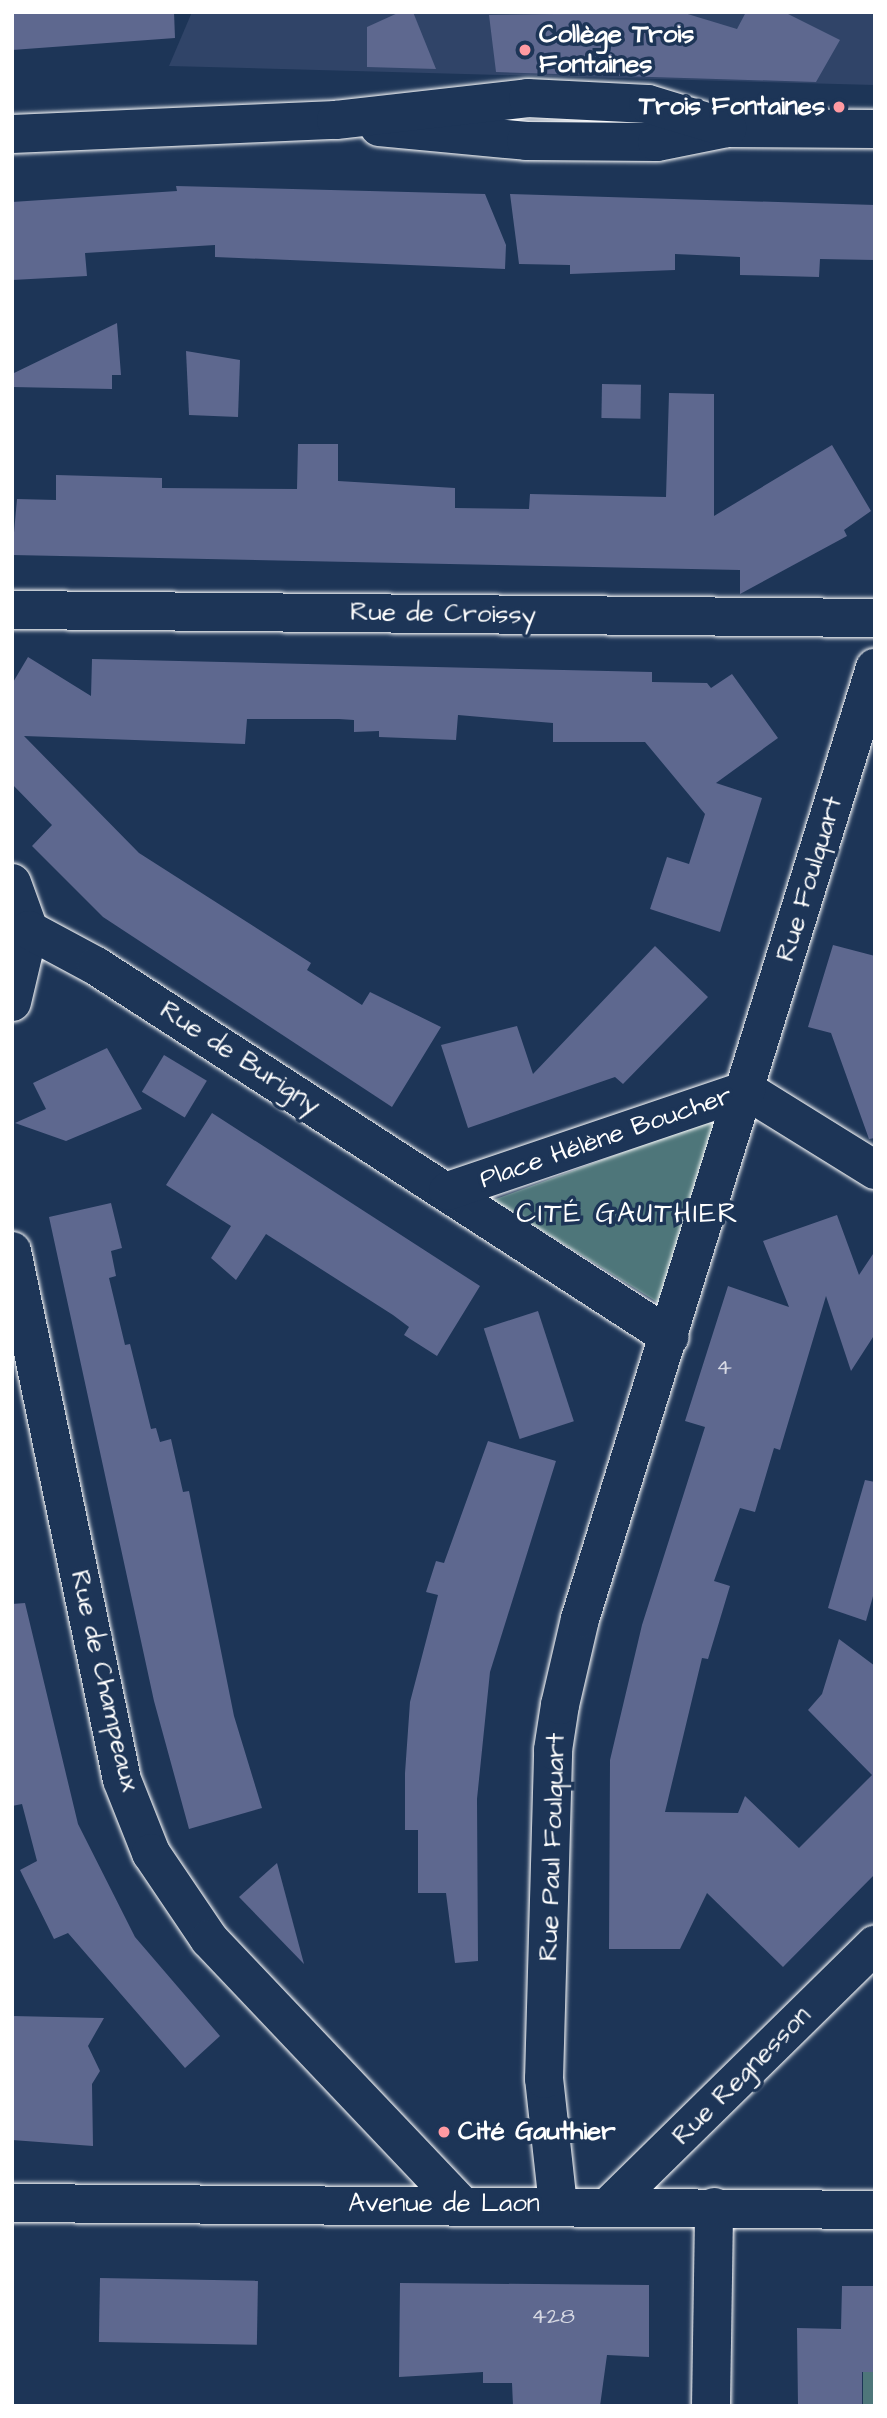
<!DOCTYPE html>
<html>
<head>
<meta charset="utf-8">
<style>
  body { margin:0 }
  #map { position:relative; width:887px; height:2418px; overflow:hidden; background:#1d3557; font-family:"Architects Daughter",sans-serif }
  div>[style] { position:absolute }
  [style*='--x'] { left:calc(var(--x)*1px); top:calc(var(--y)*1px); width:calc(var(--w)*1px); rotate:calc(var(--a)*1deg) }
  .built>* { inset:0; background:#304468 }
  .green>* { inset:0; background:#4e767a; transform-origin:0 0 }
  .building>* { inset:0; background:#5e688f; transform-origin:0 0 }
  .roads { filter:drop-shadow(0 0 2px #fff) drop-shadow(0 0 2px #fff) }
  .minor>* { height:38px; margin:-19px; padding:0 19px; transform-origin:19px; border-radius:19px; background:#1d3557 }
  .major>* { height:38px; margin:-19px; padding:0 19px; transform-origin:19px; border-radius:19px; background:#1d3557 }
  .dots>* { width:19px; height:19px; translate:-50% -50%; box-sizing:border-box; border:4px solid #1d3557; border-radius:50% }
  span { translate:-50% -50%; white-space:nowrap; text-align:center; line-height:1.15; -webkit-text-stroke:7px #1d3557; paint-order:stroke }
  .number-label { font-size:23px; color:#d7d9e3 }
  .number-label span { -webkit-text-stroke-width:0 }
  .poi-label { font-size:26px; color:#fff; font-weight:700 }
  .left { translate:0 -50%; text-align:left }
  .right { translate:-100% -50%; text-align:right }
  .street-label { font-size:26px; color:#fff }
  .neighbourhood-label { font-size:28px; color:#fff; letter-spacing:2px }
  .frame { position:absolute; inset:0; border:14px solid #fff; pointer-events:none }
</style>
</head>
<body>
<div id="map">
  <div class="built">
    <i style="clip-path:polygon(192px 12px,875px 12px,875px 85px,169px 66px)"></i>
  </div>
  <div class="green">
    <i style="clip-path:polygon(724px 1115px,660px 1304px,493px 1200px)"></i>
    <i style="left:875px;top:2365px;width:41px;height:12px;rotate:90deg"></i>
  </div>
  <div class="building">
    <i style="clip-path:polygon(12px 12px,174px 12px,175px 38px,12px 50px)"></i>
    <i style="clip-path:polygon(400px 12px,413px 12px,436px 69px,367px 67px,367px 27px)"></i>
    <i style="clip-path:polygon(681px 12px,737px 29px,746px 12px,784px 12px,840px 40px,816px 82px,496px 72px,489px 15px)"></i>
    <i style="clip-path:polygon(176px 186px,485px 194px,506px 245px,505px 269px,215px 257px,215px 245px,85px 253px,87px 276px,12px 280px,12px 202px,177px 191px)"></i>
    <i style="clip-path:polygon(510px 194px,875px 205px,875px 260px,820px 259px,819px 277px,740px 275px,740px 257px,675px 254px,675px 270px,570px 274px,570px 265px,519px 264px)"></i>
    <i style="clip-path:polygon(117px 323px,121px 375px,112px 375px,112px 389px,12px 387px,12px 374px)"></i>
    <i style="clip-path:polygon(186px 351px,240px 360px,238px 417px,189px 415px)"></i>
    <i style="left:602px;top:384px;width:39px;height:34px;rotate:1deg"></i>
    <i style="clip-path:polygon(669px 393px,714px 394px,714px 516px,832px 445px,871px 511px,844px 530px,847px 536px,740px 594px,740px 570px,12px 555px,17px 499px,56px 500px,56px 475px,162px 478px,162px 488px,297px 489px,298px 444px,338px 444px,338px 481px,455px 488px,455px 508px,529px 509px,530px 494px,666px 497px)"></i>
    <i style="clip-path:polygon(28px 657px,91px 696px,92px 659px,652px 672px,652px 682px,707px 683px,711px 688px,732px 674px,778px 738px,716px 783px,762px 798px,720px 932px,650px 909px,667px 857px,689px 864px,705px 814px,645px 742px,553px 742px,553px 723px,458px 715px,456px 740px,379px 737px,379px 731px,354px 732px,354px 720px,339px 719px,247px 719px,245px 744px,24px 736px,139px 853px,311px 963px,307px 970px,362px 1005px,370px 992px,441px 1027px,392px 1107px,103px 917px,32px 846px,52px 825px,12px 784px,12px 684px)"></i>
    <i style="clip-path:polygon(833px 945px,875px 956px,875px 1138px,869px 1139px,831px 1033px,808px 1027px)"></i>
    <i style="clip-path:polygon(655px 946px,708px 997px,623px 1084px,615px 1077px,468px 1128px,441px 1045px,517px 1026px,533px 1074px)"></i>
    <i style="clip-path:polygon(107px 1048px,142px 1109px,66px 1141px,15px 1123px,46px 1109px,33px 1083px)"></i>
    <i style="left:164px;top:1055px;width:50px;height:43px;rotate:31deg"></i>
    <i style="clip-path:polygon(212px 1113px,480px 1286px,437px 1356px,404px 1335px,409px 1327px,393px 1315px,266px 1234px,236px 1280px,211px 1258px,231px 1226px,166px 1185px)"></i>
    <i style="clip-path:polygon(111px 1203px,122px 1248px,111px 1251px,116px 1276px,109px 1278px,125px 1345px,130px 1344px,151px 1429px,156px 1428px,160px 1442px,171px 1439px,183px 1492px,189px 1491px,234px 1716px,262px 1808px,189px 1829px,154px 1701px,49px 1217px)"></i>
    <i style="clip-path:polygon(837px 1215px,859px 1275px,875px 1251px,875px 1334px,851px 1371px,826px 1296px,780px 1450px,774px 1448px,755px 1512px,740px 1508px,714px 1581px,730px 1586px,708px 1659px,702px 1658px,665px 1812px,738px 1813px,745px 1796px,799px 1848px,872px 1775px,808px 1710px,822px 1694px,839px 1639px,875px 1666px,875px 1874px,783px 1967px,707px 1893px,680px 1949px,609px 1949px,610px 1760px,642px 1625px,705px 1427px,685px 1421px,728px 1286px,789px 1307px,763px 1241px)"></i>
    <i style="left:538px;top:1311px;width:116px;height:57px;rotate:72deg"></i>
    <i style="clip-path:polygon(488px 1441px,556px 1461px,490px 1672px,477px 1799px,478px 1961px,455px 1963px,446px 1893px,418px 1893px,418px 1830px,405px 1830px,405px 1773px,410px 1702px,438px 1595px,426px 1592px,436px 1561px,444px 1563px)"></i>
    <i style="clip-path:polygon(865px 1480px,875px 1482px,875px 1589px,866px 1621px,828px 1608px)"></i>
    <i style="clip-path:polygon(25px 1603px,78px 1824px,135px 1937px,220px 2036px,185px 2068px,68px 1933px,54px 1939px,20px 1870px,37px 1861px,22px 1804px,12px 1806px,12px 1604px)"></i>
    <i style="clip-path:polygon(277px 1863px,304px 1964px,239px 1897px)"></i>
    <i style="clip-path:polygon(12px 2016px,104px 2018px,88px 2046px,100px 2071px,92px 2084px,93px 2146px,12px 2140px)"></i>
    <i style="left:100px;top:2278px;width:158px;height:64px;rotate:1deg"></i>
    <i style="clip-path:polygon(400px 2283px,649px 2285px,649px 2357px,607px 2355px,600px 2406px,513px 2406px,512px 2383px,483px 2383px,483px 2372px,399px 2377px)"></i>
    <i style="clip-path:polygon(842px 2286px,875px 2286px,875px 2372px,862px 2372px,862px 2406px,798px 2406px,797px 2328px,841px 2329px)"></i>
  </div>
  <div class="roads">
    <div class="minor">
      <i style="--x:379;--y:127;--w:148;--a:5.4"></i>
      <i style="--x:526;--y:141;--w:131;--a:0.4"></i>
      <i style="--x:657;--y:142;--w:71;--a:-11.3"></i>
      <i style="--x:727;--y:128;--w:148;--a:0.4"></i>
      <i style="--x:12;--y:134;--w:324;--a:-2.5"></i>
      <i style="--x:336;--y:120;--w:193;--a:-6.5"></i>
      <i style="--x:528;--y:98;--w:120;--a:2.9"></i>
      <i style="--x:648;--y:104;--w:83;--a:16.9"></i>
      <i style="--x:12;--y:610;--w:863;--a:0.53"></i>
      <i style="--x:12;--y:883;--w:50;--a:70.1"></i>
      <i style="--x:29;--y:930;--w:74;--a:103.3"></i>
      <i style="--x:29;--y:930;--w:76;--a:28.2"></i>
      <i style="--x:96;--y:966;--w:683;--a:32.88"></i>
      <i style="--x:746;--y:1090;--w:152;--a:31.8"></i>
      <i style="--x:448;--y:1191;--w:315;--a:-18.7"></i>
      <i style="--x:12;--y:1251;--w:540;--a:78.25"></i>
      <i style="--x:122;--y:1780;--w:79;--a:68.3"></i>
      <i style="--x:151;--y:1853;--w:104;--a:56"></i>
      <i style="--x:209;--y:1939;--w:368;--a:46.5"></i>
      <i style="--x:558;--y:2205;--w:127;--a:-96.3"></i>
      <i style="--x:544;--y:2079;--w:329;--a:-88.4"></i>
      <i style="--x:553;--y:1750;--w:46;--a:-81.2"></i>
      <i style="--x:560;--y:1705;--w:88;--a:-76.9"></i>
      <i style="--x:580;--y:1619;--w:996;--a:-72.77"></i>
      <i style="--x:609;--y:2206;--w:373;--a:-44.5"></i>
      <i style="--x:711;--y:2406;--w:199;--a:-89.1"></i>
    </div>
    <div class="major">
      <i style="--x:12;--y:2203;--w:863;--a:0.46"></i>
    </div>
  </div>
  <div class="dots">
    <i style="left:525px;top:50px;background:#ff9aa2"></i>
    <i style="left:839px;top:107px;background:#ff9aa2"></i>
    <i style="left:444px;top:2132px;background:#ff9aa2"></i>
  </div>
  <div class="number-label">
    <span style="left:724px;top:1367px">4</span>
    <span style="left:553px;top:2316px">428</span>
  </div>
  <div class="poi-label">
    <span class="left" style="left:539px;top:50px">Collège Trois<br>Fontaines</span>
    <span class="right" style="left:825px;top:107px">Trois Fontaines</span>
    <span class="left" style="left:458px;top:2132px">Cité Gauthier</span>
  </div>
  <div class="street-label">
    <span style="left:443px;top:614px;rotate:1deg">Rue de Croissy</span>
    <span style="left:810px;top:879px;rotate:-73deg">Rue Foulquart</span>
    <span style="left:240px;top:1058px;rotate:33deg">Rue de Burigny</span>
    <span style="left:606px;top:1138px;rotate:-19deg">Place Hélène Boucher</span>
    <span style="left:104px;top:1681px;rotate:77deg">Rue de Champeaux</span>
    <span style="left:553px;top:1847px;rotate:-88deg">Rue Paul Foulquart</span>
    <span style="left:742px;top:2076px;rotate:-45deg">Rue Regnesson</span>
    <span style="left:444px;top:2204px">Avenue de Laon</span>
  </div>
  <div class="neighbourhood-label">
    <span style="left:628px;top:1214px">CITÉ GAUTHIER</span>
  </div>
  <div class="frame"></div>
</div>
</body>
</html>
